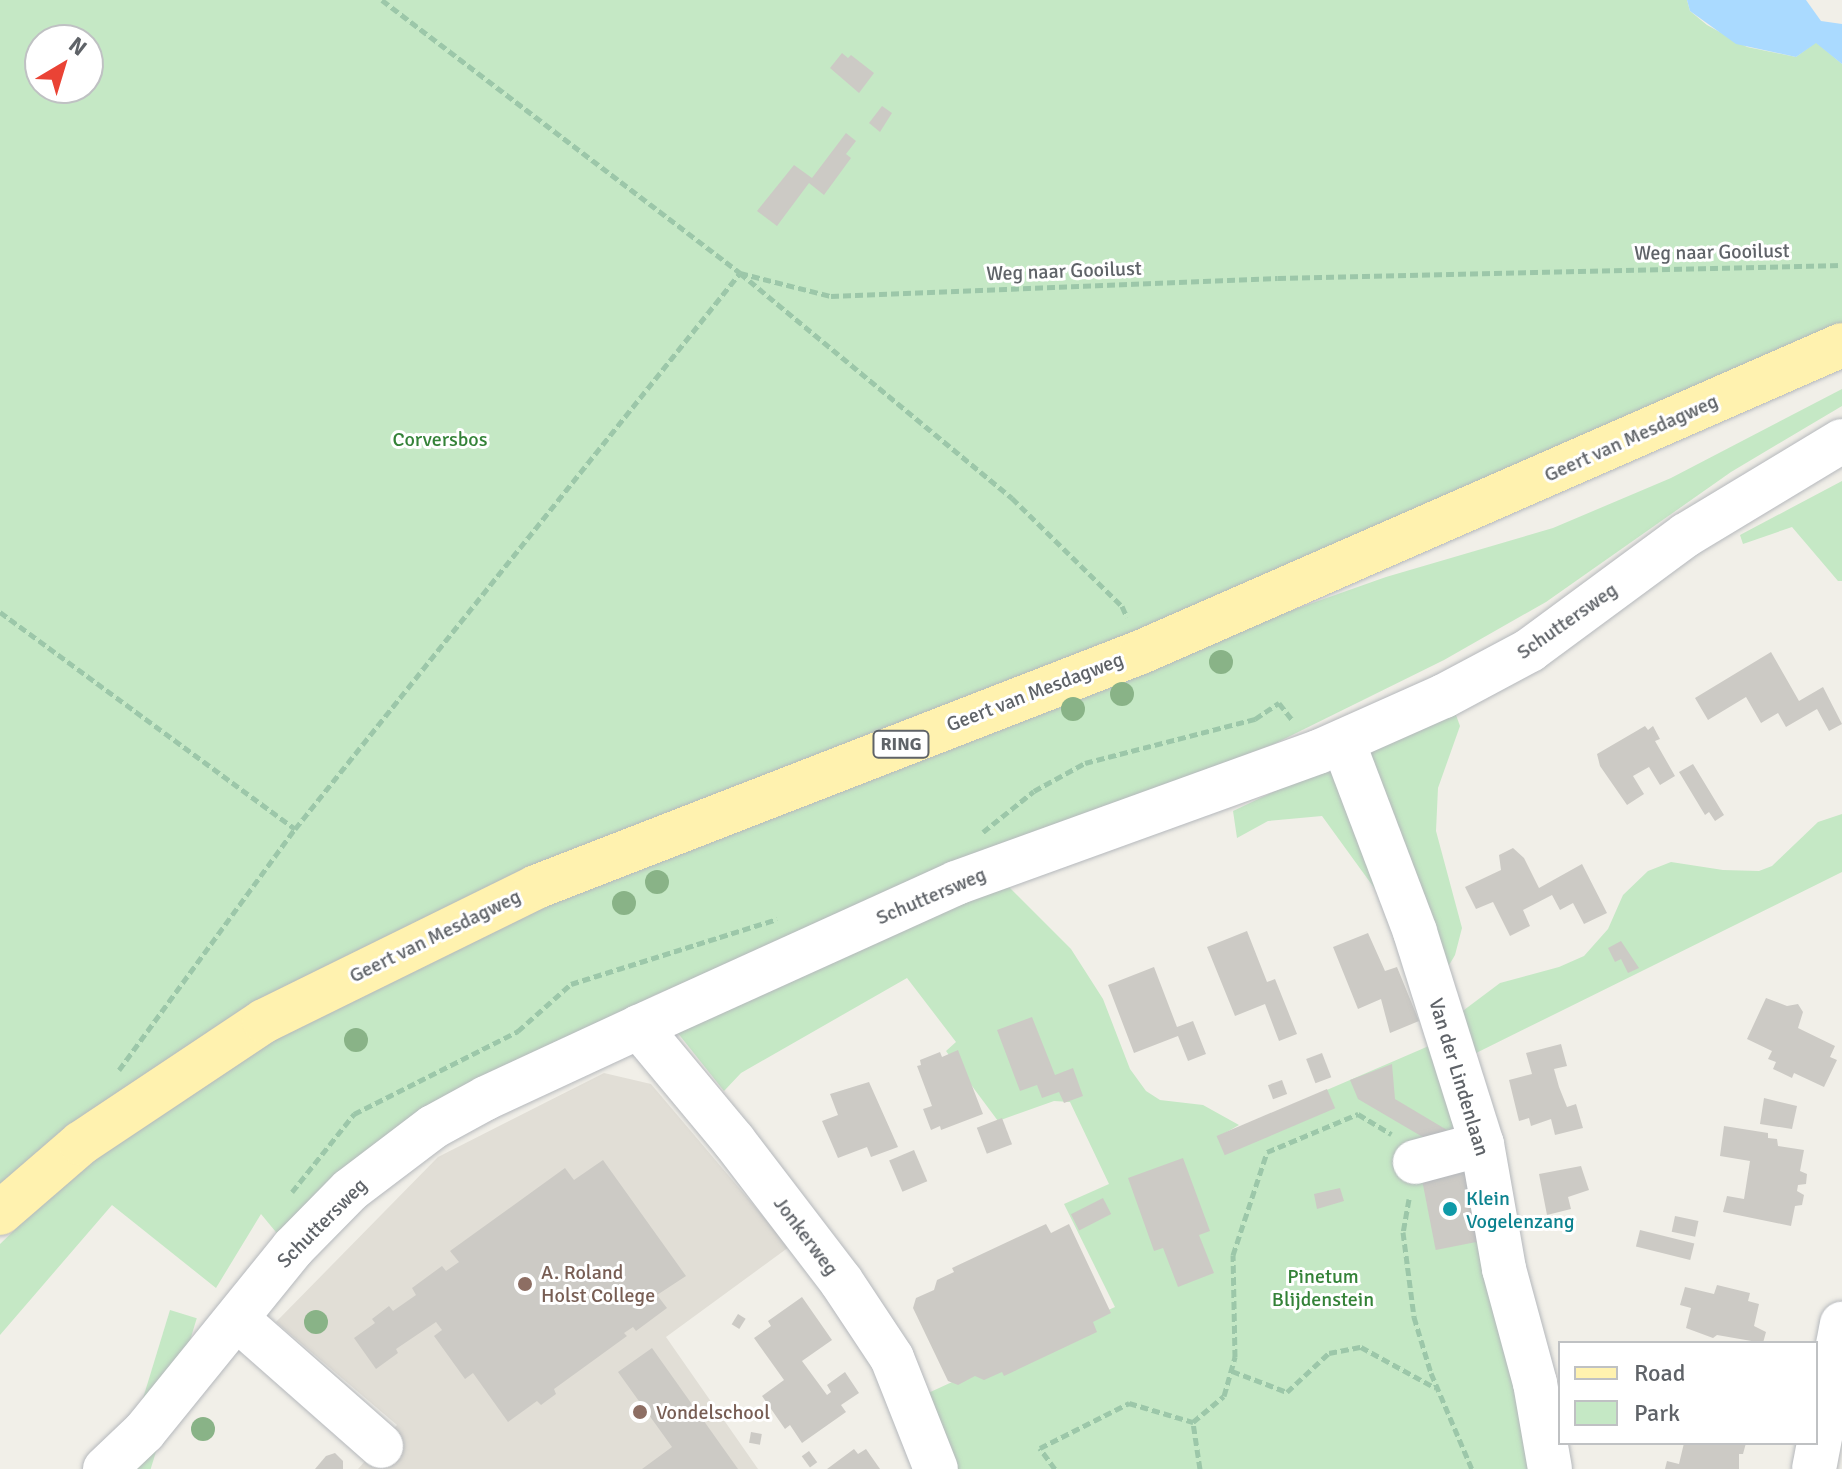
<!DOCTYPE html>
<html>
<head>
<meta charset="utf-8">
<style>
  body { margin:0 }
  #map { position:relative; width:1842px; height:1469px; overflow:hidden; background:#f1efe8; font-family:Signika,sans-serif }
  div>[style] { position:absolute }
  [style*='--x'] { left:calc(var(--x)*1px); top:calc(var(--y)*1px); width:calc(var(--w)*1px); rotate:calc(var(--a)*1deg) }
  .education>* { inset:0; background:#e1ded6 }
  .green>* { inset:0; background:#c5e8c5; transform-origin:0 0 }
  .water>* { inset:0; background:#aadaff }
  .building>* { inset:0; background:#cccac5; transform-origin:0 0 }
  .path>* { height:5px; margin-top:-2.5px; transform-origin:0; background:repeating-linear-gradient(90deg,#9cc7a9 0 8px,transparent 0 12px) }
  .roads { filter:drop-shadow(0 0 2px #b5b8bc) drop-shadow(0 0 2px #b5b8bc) }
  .minor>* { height:44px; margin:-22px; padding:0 22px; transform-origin:22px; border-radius:22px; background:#fff }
  .major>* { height:44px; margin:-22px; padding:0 22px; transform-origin:22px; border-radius:22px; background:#fff2af }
  .trees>* { width:24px; height:24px; margin:-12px; border-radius:50%; background:#89b387 }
  .dots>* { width:22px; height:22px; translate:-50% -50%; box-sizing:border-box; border:4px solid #fff; border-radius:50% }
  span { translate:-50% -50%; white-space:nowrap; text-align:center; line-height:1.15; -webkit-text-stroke:6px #fff; paint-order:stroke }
  .shield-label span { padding:2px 6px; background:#fff; border:2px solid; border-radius:6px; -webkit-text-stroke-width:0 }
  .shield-label { font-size:18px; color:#5f6368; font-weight:700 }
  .street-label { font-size:20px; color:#5f6368 }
  .park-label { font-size:20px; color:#348238 }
  .culture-label { font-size:20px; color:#0d838f }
  .left { translate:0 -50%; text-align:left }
  .education-label { font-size:20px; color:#785e54 }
  .legend { position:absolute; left:1558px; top:1341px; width:260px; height:104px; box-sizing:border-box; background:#fff; border:2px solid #bfc1c3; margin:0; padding:10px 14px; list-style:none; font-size:24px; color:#5f6368 }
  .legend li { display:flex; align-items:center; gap:16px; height:40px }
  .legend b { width:40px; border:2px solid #bfc1c3 }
  .north { position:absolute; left:24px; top:24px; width:80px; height:80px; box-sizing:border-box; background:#fff; border:2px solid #bfc1c3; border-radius:50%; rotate:38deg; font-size:22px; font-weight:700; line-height:32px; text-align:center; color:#5f6368 }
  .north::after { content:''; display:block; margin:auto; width:28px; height:36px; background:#ea4335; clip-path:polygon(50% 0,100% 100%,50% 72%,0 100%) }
</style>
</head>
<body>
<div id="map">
  <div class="education">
    <i style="clip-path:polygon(604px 1073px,651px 1084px,789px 1247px,666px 1337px,758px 1469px,358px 1469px,397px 1425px,276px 1322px,438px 1157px)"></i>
  </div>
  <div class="green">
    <i style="clip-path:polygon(evenodd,0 0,1687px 0,1690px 11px,1707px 25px,1747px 47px,1796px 57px,1816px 42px,1842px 64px,1842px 328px,1702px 399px,460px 909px,0 1203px,0 0,40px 40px,88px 40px,88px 88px,40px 88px,40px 40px)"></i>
    <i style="clip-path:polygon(1842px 389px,1842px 406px,1731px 472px,1546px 602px,1444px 660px,1274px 744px,956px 865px,655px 995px,403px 1127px,280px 1237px,261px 1214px,216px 1288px,112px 1205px,0 1335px,0 1244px,59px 1187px,163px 1107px,350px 994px,534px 900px,1267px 619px,1386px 577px,1553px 528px,1671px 478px)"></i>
    <i style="clip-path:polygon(1842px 481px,1842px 581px,1838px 581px,1792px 527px,1743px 544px,1740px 535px)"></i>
    <i style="clip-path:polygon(1453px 707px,1460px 726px,1438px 788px,1436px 831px,1462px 928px,1455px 955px,1435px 989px,1396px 918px,1322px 816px,1268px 821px,1237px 838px,1233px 811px)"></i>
    <i style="clip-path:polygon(1842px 814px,1842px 872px,1458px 1062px,1549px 1469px,956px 1469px,926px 1394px,1115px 1307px,1064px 1204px,1109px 1184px,1070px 1102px,1054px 1101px,998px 1121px,946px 1051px,956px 1042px,907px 978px,741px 1073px,724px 1091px,677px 1032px,1003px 881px,1071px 949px,1103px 999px,1130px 1069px,1146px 1091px,1160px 1100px,1203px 1105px,1239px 1125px,1218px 1137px,1452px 1036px,1460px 1013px,1500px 983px,1559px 967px,1584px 956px,1608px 929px,1623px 895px,1648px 871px,1671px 862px,1723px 870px,1759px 871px,1772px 866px,1818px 822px)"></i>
    <i style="left:170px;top:1310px;width:28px;height:199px;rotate:17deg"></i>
  </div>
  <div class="water">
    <i style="clip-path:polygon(1687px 0,1806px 0,1821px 21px,1842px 24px,1842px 64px,1816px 43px,1796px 57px,1736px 44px,1690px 11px)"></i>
  </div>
  <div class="building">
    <i style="clip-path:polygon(842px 53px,848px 58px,851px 55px,874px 73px,859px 93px,830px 68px)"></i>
    <i style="clip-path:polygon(882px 106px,892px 113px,880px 132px,869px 123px)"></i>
    <i style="clip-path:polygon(846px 133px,856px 141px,846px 154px,851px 158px,824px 195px,809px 183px,777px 226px,757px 211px,794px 165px,812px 178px)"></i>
    <i style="clip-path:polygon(1771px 652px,1799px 701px,1823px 687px,1842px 724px,1829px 731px,1817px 709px,1786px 727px,1778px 713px,1761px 723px,1746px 697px,1708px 720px,1695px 698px)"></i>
    <i style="clip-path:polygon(1645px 726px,1648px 730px,1653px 726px,1660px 739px,1655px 741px,1675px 776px,1660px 785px,1649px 767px,1633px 776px,1644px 794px,1627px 805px,1600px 766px,1597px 754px)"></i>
    <i style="clip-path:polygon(1693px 764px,1724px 815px,1715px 821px,1709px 812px,1705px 815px,1679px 772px)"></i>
    <i style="clip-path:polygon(1513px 848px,1524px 858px,1539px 888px,1582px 864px,1607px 913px,1584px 924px,1573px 903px,1560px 910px,1552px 895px,1523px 910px,1530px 926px,1510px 936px,1493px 902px,1476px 909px,1465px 887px,1501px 870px,1499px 855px)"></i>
    <i style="clip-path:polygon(1247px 931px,1267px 982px,1275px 979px,1297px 1034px,1279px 1041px,1265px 1004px,1235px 1016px,1207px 947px)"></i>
    <i style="clip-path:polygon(1368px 933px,1385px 971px,1397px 967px,1419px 1021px,1390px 1033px,1381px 999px,1358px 1009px,1333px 947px)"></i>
    <i style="clip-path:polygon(1621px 941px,1639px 968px,1628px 973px,1621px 959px,1615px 962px,1608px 948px)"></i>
    <i style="clip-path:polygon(1154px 967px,1177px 1027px,1193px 1021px,1206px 1054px,1188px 1061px,1178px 1036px,1134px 1053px,1108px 985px)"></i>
    <i style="clip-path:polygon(1766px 998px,1787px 1006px,1798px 1004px,1803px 1012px,1798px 1028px,1835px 1046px,1830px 1057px,1837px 1060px,1824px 1087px,1794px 1073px,1792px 1078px,1773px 1069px,1776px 1062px,1768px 1059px,1772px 1051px,1747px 1039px)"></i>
    <i style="clip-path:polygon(1032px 1017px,1055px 1075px,1073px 1068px,1083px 1096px,1064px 1103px,1059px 1092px,1042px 1098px,1037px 1085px,1020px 1091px,997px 1030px)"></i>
    <i style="clip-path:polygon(1561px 1044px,1567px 1066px,1554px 1069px,1559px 1087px,1567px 1107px,1576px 1104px,1583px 1128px,1555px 1135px,1551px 1119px,1531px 1126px,1529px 1118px,1519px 1121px,1509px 1080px,1532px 1074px,1526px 1053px)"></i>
    <i style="clip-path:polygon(958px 1050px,983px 1114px,941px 1130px,940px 1126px,931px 1130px,923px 1109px,932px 1106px,917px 1066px,921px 1065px,920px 1060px,940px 1052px,942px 1057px)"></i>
    <i style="left:1322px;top:1053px;width:26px;height:17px;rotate:69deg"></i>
    <i style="clip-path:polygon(1392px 1064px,1395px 1099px,1447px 1130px,1438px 1146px,1358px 1099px,1350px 1080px)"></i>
    <i style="left:1282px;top:1080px;width:15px;height:15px;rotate:70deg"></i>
    <i style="clip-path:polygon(869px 1082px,898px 1147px,871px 1157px,867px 1147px,838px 1158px,822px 1121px,838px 1115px,830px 1094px)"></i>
    <i style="left:1327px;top:1089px;width:21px;height:120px;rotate:67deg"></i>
    <i style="clip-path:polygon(1764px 1098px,1797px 1106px,1792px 1129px,1760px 1124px)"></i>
    <i style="left:1002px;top:1118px;width:28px;height:27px;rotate:69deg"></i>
    <i style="clip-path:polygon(1724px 1126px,1768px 1133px,1768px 1138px,1777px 1139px,1778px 1146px,1804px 1150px,1800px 1171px,1807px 1174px,1806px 1184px,1798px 1185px,1797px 1191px,1804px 1195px,1802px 1205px,1795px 1206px,1791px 1226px,1723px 1212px,1727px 1196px,1744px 1199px,1750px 1161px,1720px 1156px)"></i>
    <i style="left:914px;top:1150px;width:34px;height:27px;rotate:67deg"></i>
    <i style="clip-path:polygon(1183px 1158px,1210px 1231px,1199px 1235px,1214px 1273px,1178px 1287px,1163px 1248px,1154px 1251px,1128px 1178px)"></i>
    <i style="clip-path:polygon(603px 1160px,686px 1276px,657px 1295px,667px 1308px,636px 1331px,633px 1327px,624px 1333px,627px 1336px,554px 1389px,556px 1394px,545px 1402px,541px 1405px,537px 1401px,508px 1422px,473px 1373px,465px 1379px,434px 1336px,442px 1330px,436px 1322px,396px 1349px,398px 1353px,376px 1369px,354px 1338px,375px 1323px,372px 1319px,389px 1306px,393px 1311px,416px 1295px,412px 1288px,442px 1266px,446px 1271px,459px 1262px,450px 1251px,565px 1168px,574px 1180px)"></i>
    <i style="left:1464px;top:1165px;width:78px;height:44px;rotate:79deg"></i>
    <i style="clip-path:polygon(1581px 1166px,1589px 1190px,1568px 1197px,1571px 1209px,1547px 1215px,1539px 1174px)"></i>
    <i style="clip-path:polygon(1340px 1188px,1344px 1201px,1317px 1209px,1314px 1194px)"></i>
    <i style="left:1103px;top:1198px;width:18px;height:36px;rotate:63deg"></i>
    <i style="left:1675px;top:1216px;width:24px;height:16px;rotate:12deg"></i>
    <i style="clip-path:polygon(1046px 1224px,1051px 1233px,1069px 1224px,1111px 1313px,1093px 1322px,1097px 1332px,1004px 1376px,1002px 1372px,984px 1380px,975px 1376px,958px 1385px,948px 1381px,913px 1308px,916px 1298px,934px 1290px,937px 1280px,954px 1272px,952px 1268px)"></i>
    <i style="left:1640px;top:1230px;width:56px;height:17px;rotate:14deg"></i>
    <i style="clip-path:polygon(1717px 1285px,1750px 1293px,1748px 1301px,1759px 1304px,1754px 1326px,1766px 1332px,1763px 1343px,1717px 1335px,1713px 1338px,1686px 1328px,1691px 1308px,1680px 1305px,1685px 1287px,1714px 1294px)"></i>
    <i style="clip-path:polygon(802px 1297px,832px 1340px,802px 1361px,827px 1395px,831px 1392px,827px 1385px,845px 1372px,859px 1393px,841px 1405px,846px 1412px,802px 1443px,790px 1425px,785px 1429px,762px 1396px,784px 1380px,754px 1338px,771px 1326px,768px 1321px)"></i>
    <i style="left:738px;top:1314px;width:9px;height:12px;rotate:32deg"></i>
    <i style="clip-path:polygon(652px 1348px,738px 1469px,642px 1469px,672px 1447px,618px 1372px)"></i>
    <i style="left:751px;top:1432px;width:11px;height:11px;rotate:10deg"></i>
    <i style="clip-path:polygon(1684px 1443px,1746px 1443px,1743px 1454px,1739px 1454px,1739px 1469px,1665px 1469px,1667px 1461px,1679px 1464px)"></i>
    <i style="clip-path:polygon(854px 1449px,858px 1454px,866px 1449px,880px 1469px,827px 1469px)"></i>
    <i style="left:809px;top:1451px;width:14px;height:9px;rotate:54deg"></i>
    <i style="clip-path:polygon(335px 1453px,343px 1461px,343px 1469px,315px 1469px,326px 1456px)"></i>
  </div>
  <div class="path">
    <i style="--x:382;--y:0;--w:450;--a:37.3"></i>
    <i style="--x:740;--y:273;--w:94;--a:14.2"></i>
    <i style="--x:831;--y:296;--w:447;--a:-2.3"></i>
    <i style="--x:1278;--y:278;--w:564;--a:-1.32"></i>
    <i style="--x:0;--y:612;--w:366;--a:36.3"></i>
    <i style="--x:983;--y:832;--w:65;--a:-38.8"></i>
    <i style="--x:1034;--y:791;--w:58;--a:-28.8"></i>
    <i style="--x:1085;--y:763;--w:176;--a:-14.5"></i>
    <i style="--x:1255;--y:719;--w:29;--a:-34"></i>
    <i style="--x:1279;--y:703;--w:23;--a:52"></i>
    <i style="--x:119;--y:1070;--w:298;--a:-53.9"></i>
    <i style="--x:295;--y:829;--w:712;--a:-51.33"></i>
    <i style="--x:740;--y:273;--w:353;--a:39.6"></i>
    <i style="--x:1012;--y:498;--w:154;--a:44.5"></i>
    <i style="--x:1122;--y:606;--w:12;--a:66"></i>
    <i style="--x:292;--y:1192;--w:100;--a:-51.5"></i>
    <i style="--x:354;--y:1114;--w:184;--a:-26.8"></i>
    <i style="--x:518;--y:1031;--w:71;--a:-41.6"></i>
    <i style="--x:571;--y:984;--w:216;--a:-17.5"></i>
    <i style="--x:1409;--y:1199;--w:34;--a:100"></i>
    <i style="--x:1403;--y:1232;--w:86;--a:82.6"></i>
    <i style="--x:1414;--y:1317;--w:59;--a:73.1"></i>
    <i style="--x:1431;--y:1373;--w:104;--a:66.9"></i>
    <i style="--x:1232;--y:1371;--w:59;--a:20.9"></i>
    <i style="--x:1287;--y:1392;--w:57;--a:-42.9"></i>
    <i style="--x:1329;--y:1353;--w:33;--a:-11"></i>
    <i style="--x:1361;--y:1347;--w:85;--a:28.7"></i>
    <i style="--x:1055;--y:1469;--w:26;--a:-126"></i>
    <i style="--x:1040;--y:1448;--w:100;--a:-26.8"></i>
    <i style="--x:1129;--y:1403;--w:67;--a:16.5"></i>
    <i style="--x:1200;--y:1469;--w:48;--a:-98.5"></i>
    <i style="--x:1193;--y:1422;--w:40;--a:-40"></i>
    <i style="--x:1224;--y:1396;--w:41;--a:-74.2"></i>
    <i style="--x:1235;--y:1357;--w:102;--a:-91.1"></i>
    <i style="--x:1233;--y:1255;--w:108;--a:-71.7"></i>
    <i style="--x:1267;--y:1152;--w:99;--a:-22.7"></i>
    <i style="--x:1358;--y:1114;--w:39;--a:31"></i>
  </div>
  <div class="roads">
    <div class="minor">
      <i style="--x:1343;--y:742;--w:203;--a:69.2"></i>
      <i style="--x:1415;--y:932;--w:222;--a:72.5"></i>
      <i style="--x:1482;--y:1144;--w:127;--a:80"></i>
      <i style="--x:1504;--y:1269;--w:118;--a:74.8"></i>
      <i style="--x:1535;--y:1383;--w:87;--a:80.1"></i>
      <i style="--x:639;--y:1027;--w:148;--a:50.2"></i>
      <i style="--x:734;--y:1141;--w:176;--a:52.6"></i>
      <i style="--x:841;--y:1281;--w:92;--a:56.5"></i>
      <i style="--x:892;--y:1358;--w:119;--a:68.4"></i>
      <i style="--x:1415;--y:1162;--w:69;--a:-15"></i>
      <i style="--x:237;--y:1319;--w:192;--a:41.4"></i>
      <i style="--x:105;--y:1469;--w:54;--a:-43.5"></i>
      <i style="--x:144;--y:1432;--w:237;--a:-51"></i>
      <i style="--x:293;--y:1248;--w:81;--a:-45.5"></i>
      <i style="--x:350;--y:1190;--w:104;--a:-37.2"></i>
      <i style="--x:433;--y:1127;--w:60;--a:-28.7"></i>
      <i style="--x:486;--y:1098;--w:169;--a:-24.9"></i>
      <i style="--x:639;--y:1027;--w:348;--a:-24.4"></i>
      <i style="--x:956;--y:883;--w:385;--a:-19.9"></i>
      <i style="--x:1318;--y:752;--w:138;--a:-24"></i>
      <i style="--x:1444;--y:696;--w:98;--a:-28.1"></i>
      <i style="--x:1530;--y:650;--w:194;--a:-36.4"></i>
      <i style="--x:1686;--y:535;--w:182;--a:-31.1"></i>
      <i style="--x:1814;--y:1469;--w:148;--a:-79.1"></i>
    </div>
    <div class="major">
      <i style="--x:0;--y:1213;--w:107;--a:-40.8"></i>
      <i style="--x:81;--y:1143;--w:220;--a:-33.7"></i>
      <i style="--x:264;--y:1021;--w:303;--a:-26.2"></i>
      <i style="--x:536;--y:887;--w:649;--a:-21.23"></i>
      <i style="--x:1141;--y:652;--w:765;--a:-23.65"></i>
    </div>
  </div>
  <div class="trees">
    <i style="left:1221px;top:662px"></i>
    <i style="left:1122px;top:694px"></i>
    <i style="left:1073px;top:709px"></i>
    <i style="left:657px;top:882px"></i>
    <i style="left:624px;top:903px"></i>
    <i style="left:356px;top:1040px"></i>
    <i style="left:316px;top:1322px"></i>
    <i style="left:203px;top:1429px"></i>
  </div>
  <div class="dots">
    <i style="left:1450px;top:1209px;background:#0f9aa8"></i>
    <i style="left:525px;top:1284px;background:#8d6e63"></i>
    <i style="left:640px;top:1412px;background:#8d6e63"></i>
  </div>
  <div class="shield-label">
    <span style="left:901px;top:744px">RING</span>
  </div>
  <div class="street-label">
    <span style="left:1712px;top:252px;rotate:-1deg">Weg naar Gooilust</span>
    <span style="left:1064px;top:271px;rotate:-2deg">Weg naar Gooilust</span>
    <span style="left:1631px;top:438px;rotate:-24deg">Geert van Mesdagweg</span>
    <span style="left:1567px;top:621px;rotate:-35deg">Schuttersweg</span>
    <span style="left:1035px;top:692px;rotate:-21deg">Geert van Mesdagweg</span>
    <span style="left:931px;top:896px;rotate:-23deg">Schuttersweg</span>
    <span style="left:435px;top:936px;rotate:-26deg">Geert van Mesdagweg</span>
    <span style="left:1459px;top:1077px;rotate:73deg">Van der Lindenlaan</span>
    <span style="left:322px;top:1223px;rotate:-45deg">Schuttersweg</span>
    <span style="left:806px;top:1236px;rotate:53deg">Jonkerweg</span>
  </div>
  <div class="park-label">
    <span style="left:440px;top:439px">Corversbos</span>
    <span style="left:1323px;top:1288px">Pinetum<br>Blijdenstein</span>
  </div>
  <div class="culture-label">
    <span class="left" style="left:1466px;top:1210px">Klein<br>Vogelenzang</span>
  </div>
  <div class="education-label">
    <span class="left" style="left:541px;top:1284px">A. Roland<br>Holst College</span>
    <span class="left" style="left:656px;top:1412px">Vondelschool</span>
  </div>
  <ul class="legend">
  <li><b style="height:10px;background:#fff2af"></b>Road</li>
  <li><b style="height:22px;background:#c5e8c5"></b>Park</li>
  </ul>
  <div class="north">N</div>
</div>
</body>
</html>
